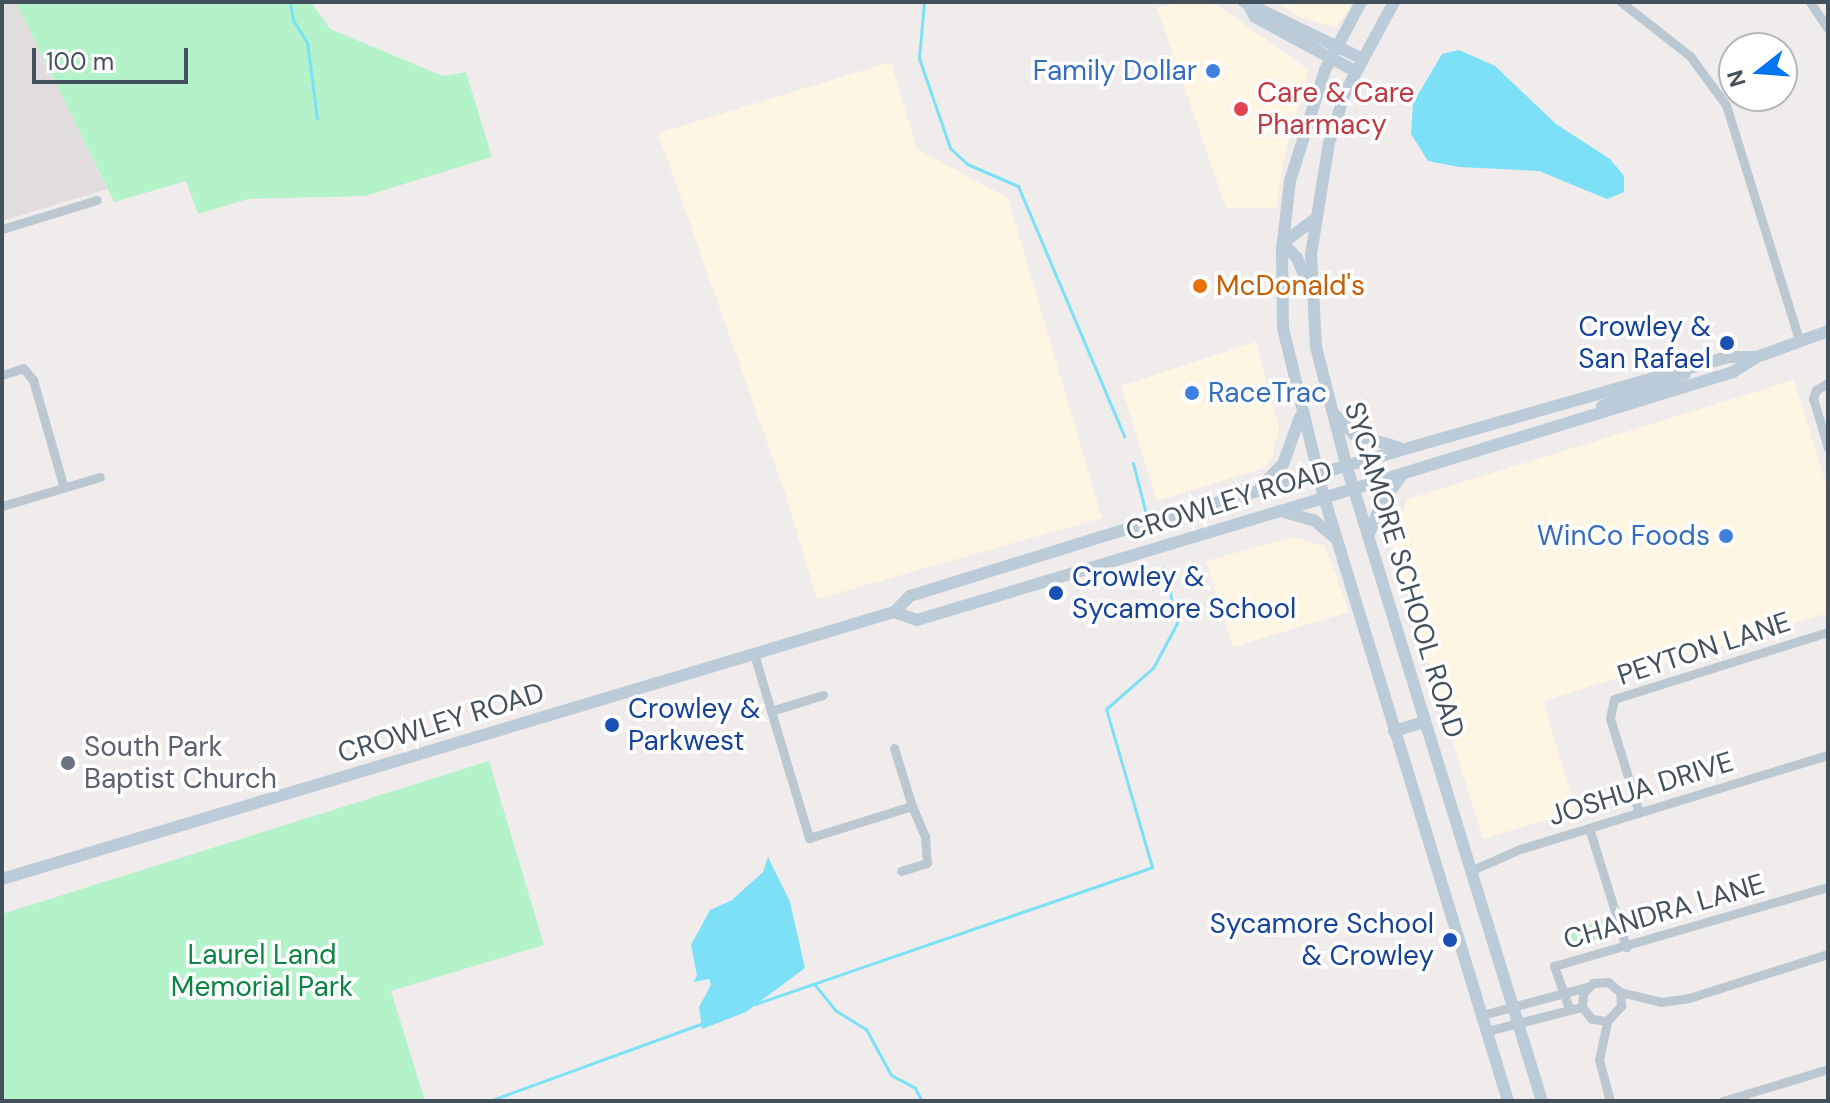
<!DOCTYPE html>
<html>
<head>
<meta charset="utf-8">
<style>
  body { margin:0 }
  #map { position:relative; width:1830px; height:1103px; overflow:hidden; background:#f0ecec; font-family:"DM Sans",sans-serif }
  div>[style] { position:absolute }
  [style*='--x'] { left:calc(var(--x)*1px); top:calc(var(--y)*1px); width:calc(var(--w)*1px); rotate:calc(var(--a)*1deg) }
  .commercial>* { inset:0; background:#fef5e2 }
  .education>* { inset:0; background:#e1ddde }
  .green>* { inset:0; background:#b4f3ca; transform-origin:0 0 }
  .water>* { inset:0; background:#7ce1f6 }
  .stream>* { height:3px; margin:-1.5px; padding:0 1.5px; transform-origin:1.5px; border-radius:1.5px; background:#7ce1f6 }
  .street>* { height:9px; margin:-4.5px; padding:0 4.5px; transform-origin:4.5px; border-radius:4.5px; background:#bbc8d1 }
  .secondary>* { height:12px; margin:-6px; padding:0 6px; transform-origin:6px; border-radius:6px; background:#bccbd8 }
  .dots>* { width:22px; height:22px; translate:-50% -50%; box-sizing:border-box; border:4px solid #fff; border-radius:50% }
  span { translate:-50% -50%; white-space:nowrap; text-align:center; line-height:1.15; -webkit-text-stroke:7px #fff; paint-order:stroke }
  .shop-label { font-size:28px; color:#366cbe }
  .right { translate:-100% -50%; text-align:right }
  .left { translate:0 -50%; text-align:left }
  .health-label { font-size:28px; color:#be3a42 }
  .food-label { font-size:28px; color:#c56008 }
  .transit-label { font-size:28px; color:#164399 }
  .street-label { font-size:28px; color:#43515c }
  .worship-label { font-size:28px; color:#5b616d }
  .park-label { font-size:28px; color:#0c8544 }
  .frame { position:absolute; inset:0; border:4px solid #43515c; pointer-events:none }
  .north { position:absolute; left:1718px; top:32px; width:80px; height:80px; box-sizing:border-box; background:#fff; border:2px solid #b4b9be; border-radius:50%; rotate:253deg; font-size:22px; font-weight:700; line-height:32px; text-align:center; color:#43515c }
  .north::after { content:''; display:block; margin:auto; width:28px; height:36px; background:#0475f1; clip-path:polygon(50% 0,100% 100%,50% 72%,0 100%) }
  .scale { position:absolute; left:32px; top:48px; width:156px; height:36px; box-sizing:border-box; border:4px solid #43515c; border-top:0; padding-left:10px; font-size:24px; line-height:28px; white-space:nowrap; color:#43515c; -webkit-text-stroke:6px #fff; paint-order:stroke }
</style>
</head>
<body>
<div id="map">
  <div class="commercial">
    <i style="clip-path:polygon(1177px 2px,1213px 2px,1309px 70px,1285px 154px,1276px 208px,1226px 208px,1157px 8px)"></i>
    <i style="clip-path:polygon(1276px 2px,1353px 2px,1336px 28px,1301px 17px)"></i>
    <i style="clip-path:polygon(891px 62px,917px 149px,1008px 198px,1102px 518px,817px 599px,785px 493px,658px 133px)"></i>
    <i style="clip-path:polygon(1256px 342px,1279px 428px,1272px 457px,1264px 468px,1157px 501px,1121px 386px)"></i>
    <i style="clip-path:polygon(1794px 380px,1828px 490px,1828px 613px,1543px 701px,1576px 811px,1483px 839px,1391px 540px,1408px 499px)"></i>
    <i style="clip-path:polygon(1293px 537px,1325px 546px,1349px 612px,1233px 647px,1206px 561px)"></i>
  </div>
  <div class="education">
    <i style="clip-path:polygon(2px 2px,16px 2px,107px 189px,2px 221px)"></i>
  </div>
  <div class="green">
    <i style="clip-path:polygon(16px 2px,311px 2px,330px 29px,443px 76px,466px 72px,492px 157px,365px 196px,248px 199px,198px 214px,186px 181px,114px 202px)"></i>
    <i style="clip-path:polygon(489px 761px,544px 945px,391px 991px,425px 1101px,2px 1101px,2px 914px)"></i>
    <i style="left:1603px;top:920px;width:16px;height:35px;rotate:72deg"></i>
  </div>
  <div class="water">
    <i style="clip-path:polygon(1459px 50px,1495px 66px,1556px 124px,1610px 159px,1624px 176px,1624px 192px,1607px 199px,1539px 171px,1459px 167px,1428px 161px,1411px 134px,1413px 103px,1442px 54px)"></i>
    <i style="clip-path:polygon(768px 857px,790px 902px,805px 968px,746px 1012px,702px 1029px,699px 1007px,711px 985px,709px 979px,693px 982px,697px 976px,691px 945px,710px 910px,732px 900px,763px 872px)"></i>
  </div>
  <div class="stream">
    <i style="--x:290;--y:2;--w:18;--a:81"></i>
    <i style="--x:293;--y:20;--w:26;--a:58"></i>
    <i style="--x:307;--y:42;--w:77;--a:82.5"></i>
    <i style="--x:924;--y:2;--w:56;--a:95.1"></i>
    <i style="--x:919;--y:58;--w:95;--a:71"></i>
    <i style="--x:950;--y:148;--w:23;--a:43"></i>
    <i style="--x:967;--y:164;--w:56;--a:23.3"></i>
    <i style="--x:1018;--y:186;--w:272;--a:67"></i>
    <i style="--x:1133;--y:463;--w:49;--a:75.7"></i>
    <i style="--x:815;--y:985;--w:32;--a:51"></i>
    <i style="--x:835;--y:1010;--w:36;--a:32"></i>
    <i style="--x:866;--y:1029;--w:52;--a:61.5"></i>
    <i style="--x:891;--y:1075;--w:27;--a:28"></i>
    <i style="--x:915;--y:1088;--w:15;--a:62"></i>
    <i style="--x:755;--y:1004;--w:420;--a:-19"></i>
    <i style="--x:1152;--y:867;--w:165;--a:-106.2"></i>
    <i style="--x:1106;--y:709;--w:62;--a:-41.1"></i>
    <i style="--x:1153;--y:668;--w:51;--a:-61.9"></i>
    <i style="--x:1177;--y:623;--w:57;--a:-103.3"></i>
    <i style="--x:489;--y:1101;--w:228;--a:-20"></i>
  </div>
  <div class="street">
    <i style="--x:1621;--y:2;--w:88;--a:38"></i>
    <i style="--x:1690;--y:56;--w:61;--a:53.7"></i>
    <i style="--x:1726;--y:105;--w:246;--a:72.7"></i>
    <i style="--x:1810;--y:2;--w:32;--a:56"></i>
    <i style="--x:2;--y:229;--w:99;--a:-17"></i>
    <i style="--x:2;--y:375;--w:22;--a:-18"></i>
    <i style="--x:23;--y:368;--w:16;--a:50"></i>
    <i style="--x:33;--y:380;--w:112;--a:74"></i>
    <i style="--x:1828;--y:383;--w:14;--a:150"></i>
    <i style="--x:1816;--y:390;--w:9;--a:111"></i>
    <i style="--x:1813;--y:398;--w:52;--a:73.3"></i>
    <i style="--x:2;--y:506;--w:102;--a:-16.5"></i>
    <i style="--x:754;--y:654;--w:59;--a:73.4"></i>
    <i style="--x:823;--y:695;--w:54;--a:162.9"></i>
    <i style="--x:771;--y:711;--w:133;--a:73.3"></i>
    <i style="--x:809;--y:838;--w:108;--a:-17.3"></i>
    <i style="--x:912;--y:806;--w:33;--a:67"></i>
    <i style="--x:925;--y:836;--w:27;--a:86"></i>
    <i style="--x:927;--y:863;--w:27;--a:163"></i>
    <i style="--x:894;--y:748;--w:61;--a:72.8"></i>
    <i style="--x:1639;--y:813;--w:99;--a:-107"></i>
    <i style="--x:1610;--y:718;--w:19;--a:-78"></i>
    <i style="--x:1614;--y:699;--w:224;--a:-17.4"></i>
    <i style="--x:1589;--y:828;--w:125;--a:72.7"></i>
    <i style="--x:1470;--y:871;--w:55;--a:-23.7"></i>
    <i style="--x:1520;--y:849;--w:322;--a:-17"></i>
    <i style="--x:1569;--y:1008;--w:45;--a:-109.7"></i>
    <i style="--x:1554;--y:966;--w:285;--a:-16.1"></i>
    <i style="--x:1482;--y:1015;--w:109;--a:-14.9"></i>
    <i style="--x:1607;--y:1021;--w:15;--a:-172"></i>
    <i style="--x:1592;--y:1019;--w:16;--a:-130"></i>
    <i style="--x:1582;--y:1007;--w:14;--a:-86"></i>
    <i style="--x:1583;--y:993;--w:14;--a:-45"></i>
    <i style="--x:1593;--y:983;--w:15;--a:-4"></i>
    <i style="--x:1608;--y:982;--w:16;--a:40"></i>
    <i style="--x:1620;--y:992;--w:42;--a:13.7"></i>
    <i style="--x:1661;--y:1002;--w:28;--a:-8"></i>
    <i style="--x:1689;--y:998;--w:146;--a:-17.6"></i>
    <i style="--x:1487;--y:1031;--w:98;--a:-14.2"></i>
    <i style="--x:1610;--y:1101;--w:42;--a:-105"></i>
    <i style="--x:1599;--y:1060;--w:40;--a:-78"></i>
    <i style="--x:1607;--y:1021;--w:21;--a:-47"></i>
    <i style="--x:1621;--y:1006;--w:14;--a:-94"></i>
    <i style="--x:1723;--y:1101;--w:110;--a:-16.9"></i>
  </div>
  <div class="secondary">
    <i style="--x:1244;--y:2;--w:130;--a:25.6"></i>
    <i style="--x:1361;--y:2;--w:77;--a:117.9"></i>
    <i style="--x:1325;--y:70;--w:116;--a:107.5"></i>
    <i style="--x:1290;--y:181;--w:69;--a:96.6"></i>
    <i style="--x:1282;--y:250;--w:78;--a:89.3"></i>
    <i style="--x:1283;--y:328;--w:174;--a:76.4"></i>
    <i style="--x:1324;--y:497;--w:631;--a:73.06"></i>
    <i style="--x:1394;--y:2;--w:103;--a:118.3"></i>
    <i style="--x:1345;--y:93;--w:52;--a:107.7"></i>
    <i style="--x:1329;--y:143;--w:112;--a:99.2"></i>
    <i style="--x:1311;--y:254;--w:93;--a:86.9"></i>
    <i style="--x:1316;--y:347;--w:121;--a:75.6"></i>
    <i style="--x:1346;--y:464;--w:666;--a:72.9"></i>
    <i style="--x:1248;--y:4;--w:15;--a:62"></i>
    <i style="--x:1255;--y:17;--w:114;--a:28.4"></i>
    <i style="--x:1308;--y:285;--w:29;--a:-112"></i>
    <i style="--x:1297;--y:258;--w:21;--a:-133"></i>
    <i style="--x:1283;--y:243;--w:39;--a:-37"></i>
    <i style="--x:1602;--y:406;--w:89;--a:-21.1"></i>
    <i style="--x:1334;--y:414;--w:30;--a:45"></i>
    <i style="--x:1355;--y:435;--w:44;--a:15.9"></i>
    <i style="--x:1261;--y:486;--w:31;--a:-45"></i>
    <i style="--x:1283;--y:464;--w:50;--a:-70.1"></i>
    <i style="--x:1284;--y:512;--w:32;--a:16"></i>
    <i style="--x:1315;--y:521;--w:25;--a:40"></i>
    <i style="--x:1368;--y:536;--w:38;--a:-67"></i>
    <i style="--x:1383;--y:501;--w:31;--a:-54"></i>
    <i style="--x:894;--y:612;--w:24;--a:19"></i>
    <i style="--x:917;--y:620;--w:380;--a:-16.7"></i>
    <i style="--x:1281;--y:511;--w:473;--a:-17.1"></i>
    <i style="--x:1733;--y:372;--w:28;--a:-32"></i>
    <i style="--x:1757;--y:357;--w:76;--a:-20.1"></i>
    <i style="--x:1394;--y:731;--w:31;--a:-17"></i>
    <i style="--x:2;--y:879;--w:931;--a:-16.66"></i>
    <i style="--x:894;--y:612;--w:23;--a:-45"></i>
    <i style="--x:910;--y:596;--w:257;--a:-17.2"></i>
    <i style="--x:1156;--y:520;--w:595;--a:-15.91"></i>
    <i style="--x:1728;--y:357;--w:29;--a:0"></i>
  </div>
  <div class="dots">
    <i style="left:1213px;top:71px;background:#3f7fe0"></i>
    <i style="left:1241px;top:109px;background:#e0444e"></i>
    <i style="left:1200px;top:286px;background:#e8710a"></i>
    <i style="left:1727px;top:343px;background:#1a4fb4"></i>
    <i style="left:1192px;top:393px;background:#3f7fe0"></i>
    <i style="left:1726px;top:536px;background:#3f7fe0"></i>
    <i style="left:1056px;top:593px;background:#1a4fb4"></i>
    <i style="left:612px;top:725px;background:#1a4fb4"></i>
    <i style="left:68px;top:763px;background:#6b7280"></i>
    <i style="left:1450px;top:940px;background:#1a4fb4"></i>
  </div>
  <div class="shop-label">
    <span class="right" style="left:1197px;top:71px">Family Dollar</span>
    <span class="left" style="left:1208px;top:393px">RaceTrac</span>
    <span class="right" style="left:1710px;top:536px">WinCo Foods</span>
  </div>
  <div class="health-label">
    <span class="left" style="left:1257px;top:109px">Care &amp; Care<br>Pharmacy</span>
  </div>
  <div class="food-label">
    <span class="left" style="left:1216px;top:286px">McDonald's</span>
  </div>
  <div class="transit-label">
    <span class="right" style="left:1711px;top:343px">Crowley &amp;<br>San Rafael</span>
    <span class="left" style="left:1072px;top:593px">Crowley &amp;<br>Sycamore School</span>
    <span class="left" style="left:628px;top:725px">Crowley &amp;<br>Parkwest</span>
    <span class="right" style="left:1434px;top:940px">Sycamore School<br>&amp; Crowley</span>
  </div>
  <div class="street-label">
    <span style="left:1229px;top:501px;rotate:-17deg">CROWLEY ROAD</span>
    <span style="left:1404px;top:570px;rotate:73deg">SYCAMORE SCHOOL ROAD</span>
    <span style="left:1704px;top:649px;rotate:-18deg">PEYTON LANE</span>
    <span style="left:441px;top:723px;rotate:-17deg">CROWLEY ROAD</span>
    <span style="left:1641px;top:789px;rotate:-17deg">JOSHUA DRIVE</span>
    <span style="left:1664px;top:912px;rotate:-16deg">CHANDRA LANE</span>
  </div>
  <div class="worship-label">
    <span class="left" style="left:84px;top:763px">South Park<br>Baptist Church</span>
  </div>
  <div class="park-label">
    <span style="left:262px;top:971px">Laurel Land<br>Memorial Park</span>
  </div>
  <div class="frame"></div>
  <div class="north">N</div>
  <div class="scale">100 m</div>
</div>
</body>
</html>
